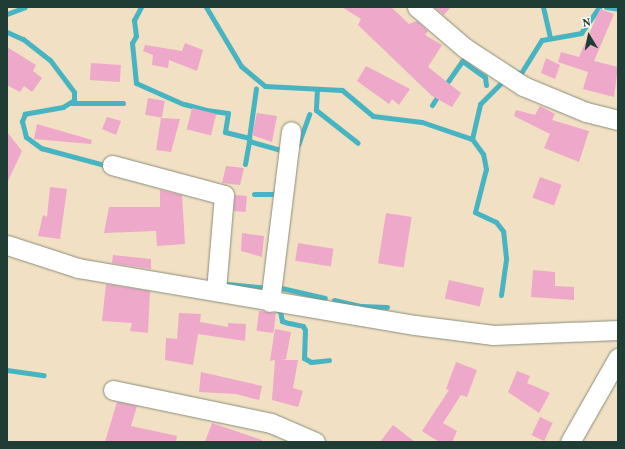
<!DOCTYPE html>
<html>
<head>
<meta charset="utf-8">
<style>
  body { margin:0 }
  #map { position:relative; width:625px; height:449px; overflow:hidden; background:#f1e0c3; font-family:Vollkorn,serif }
  div>[style] { position:absolute }
  [style*='--x'] { left:calc(var(--x)*1px); top:calc(var(--y)*1px); width:calc(var(--w)*1px); rotate:calc(var(--a)*1deg) }
  .stream>* { height:5px; margin:-2.5px; padding:0 2.5px; transform-origin:2.5px; border-radius:2.5px; background:#47b5c1 }
  .building>* { inset:0; background:#eea8c9; transform-origin:0 0 }
  .roads { filter:drop-shadow(0 0 1px #888e7c) drop-shadow(0 0 1px #888e7c) }
  .minor>* { height:19px; margin:-9.5px; padding:0 9.5px; transform-origin:9.5px; border-radius:9.5px; background:#fff }
  span { translate:-50% -50%; white-space:nowrap; text-align:center; line-height:1.15; -webkit-text-stroke:3px #fdfcf7; paint-order:stroke }
  .frame { position:absolute; inset:0; border:8px solid #1f3d34; pointer-events:none }
  .north { position:absolute; left:569px; top:16px; width:40px; height:40px; -webkit-text-stroke:3px #fdfcf7; paint-order:stroke; rotate:350deg; font-size:11px; font-weight:700; line-height:16px; text-align:center; color:#1f3d34 }
  .north::after { content:''; display:block; margin:auto; width:14px; height:18px; background:#1f3d34; clip-path:polygon(50% 0,100% 100%,50% 72%,0 100%) }
</style>
</head>
<body>
<div id="map">
  <div class="stream">
    <div style="--x:141;--y:7;--w:15;--a:118"></div>
    <div style="--x:134;--y:20;--w:16;--a:83"></div>
    <div style="--x:136;--y:36;--w:8;--a:120"></div>
    <div style="--x:132;--y:43;--w:40;--a:84.3"></div>
    <div style="--x:136;--y:83;--w:51;--a:24.1"></div>
    <div style="--x:206;--y:7;--w:69;--a:59.3"></div>
    <div style="--x:241;--y:66;--w:31;--a:40"></div>
    <div style="--x:265;--y:86;--w:77;--a:3"></div>
    <div style="--x:342;--y:90;--w:40;--a:40"></div>
    <div style="--x:373;--y:116;--w:49;--a:7"></div>
    <div style="--x:422;--y:122;--w:53;--a:18.8"></div>
    <div style="--x:543;--y:7;--w:31;--a:77"></div>
    <div style="--x:606;--y:7;--w:12;--a:9"></div>
    <div style="--x:7;--y:14;--w:19;--a:-21"></div>
    <div style="--x:7;--y:32;--w:17;--a:24"></div>
    <div style="--x:23;--y:39;--w:34;--a:38"></div>
    <div style="--x:50;--y:60;--w:40;--a:53"></div>
    <div style="--x:74;--y:92;--w:8;--a:90"></div>
    <div style="--x:74;--y:100;--w:13;--a:148"></div>
    <div style="--x:63;--y:107;--w:39;--a:170"></div>
    <div style="--x:25;--y:114;--w:8;--a:113"></div>
    <div style="--x:22;--y:121;--w:16;--a:76"></div>
    <div style="--x:26;--y:137;--w:19;--a:36"></div>
    <div style="--x:41;--y:148;--w:69;--a:15"></div>
    <div style="--x:469;--y:66;--w:19;--a:35"></div>
    <div style="--x:485;--y:77;--w:8;--a:83"></div>
    <div style="--x:514;--y:72;--w:7;--a:8"></div>
    <div style="--x:521;--y:73;--w:39;--a:-58"></div>
    <div style="--x:542;--y:40;--w:40;--a:-10"></div>
    <div style="--x:581;--y:33;--w:32;--a:-55"></div>
    <div style="--x:444;--y:87;--w:32;--a:-55"></div>
    <div style="--x:462;--y:61;--w:7;--a:34"></div>
    <div style="--x:317;--y:89;--w:21;--a:93"></div>
    <div style="--x:316;--y:110;--w:53;--a:38.2"></div>
    <div style="--x:70;--y:103;--w:53;--a:0"></div>
    <div style="--x:184;--y:104;--w:23;--a:15"></div>
    <div style="--x:432;--y:105;--w:13;--a:-58"></div>
    <div style="--x:206;--y:110;--w:22;--a:8"></div>
    <div style="--x:228;--y:113;--w:19;--a:99"></div>
    <div style="--x:225;--y:132;--w:25;--a:14"></div>
    <div style="--x:249;--y:138;--w:50;--a:-82"></div>
    <div style="--x:298;--y:145;--w:33;--a:-70"></div>
    <div style="--x:245;--y:164;--w:23;--a:-80"></div>
    <div style="--x:249;--y:141;--w:37;--a:16"></div>
    <div style="--x:254;--y:194;--w:21;--a:0"></div>
    <div style="--x:275;--y:194;--w:4;--a:-76"></div>
    <div style="--x:228;--y:284;--w:40;--a:5.7"></div>
    <div style="--x:277;--y:287;--w:49;--a:12.9"></div>
    <div style="--x:501;--y:295;--w:37;--a:-82"></div>
    <div style="--x:506;--y:258;--w:27;--a:-96"></div>
    <div style="--x:503;--y:231;--w:11;--a:-128"></div>
    <div style="--x:496;--y:222;--w:23;--a:-155"></div>
    <div style="--x:475;--y:212;--w:44;--a:-75.7"></div>
    <div style="--x:486;--y:169;--w:15;--a:-101"></div>
    <div style="--x:483;--y:154;--w:19;--a:-126"></div>
    <div style="--x:472;--y:139;--w:36;--a:-77"></div>
    <div style="--x:480;--y:104;--w:35;--a:-45"></div>
    <div style="--x:334;--y:300;--w:28;--a:13"></div>
    <div style="--x:361;--y:306;--w:26;--a:2"></div>
    <div style="--x:275;--y:309;--w:5;--a:22"></div>
    <div style="--x:280;--y:311;--w:10;--a:79"></div>
    <div style="--x:282;--y:321;--w:6;--a:18"></div>
    <div style="--x:289;--y:323;--w:14;--a:12"></div>
    <div style="--x:303;--y:326;--w:4;--a:63"></div>
    <div style="--x:305;--y:330;--w:28;--a:92"></div>
    <div style="--x:304;--y:358;--w:8;--a:30"></div>
    <div style="--x:311;--y:362;--w:18;--a:-6"></div>
    <div style="--x:7;--y:370;--w:37;--a:8"></div>
  </div>
  <div class="building">
    <div style="clip-path:polygon(342px 7px,391px 7px,409px 24px,417px 21px,428px 31px,425px 35px,442px 45px,428px 67px,461px 93px,452px 107px,432px 96px,358px 25px,361px 19px)"></div>
    <div style="clip-path:polygon(434px 7px,451px 7px,444px 15px)"></div>
    <div style="clip-path:polygon(600px 9px,614px 14px,594px 61px,618px 67px,614px 97px,583px 89px,588px 72px,558px 62px,561px 52px,579px 57px)"></div>
    <div style="clip-path:polygon(185px 43px,203px 50px,197px 71px,169px 60px,168px 68px,152px 65px,153px 55px,143px 51px,145px 45px,182px 51px)"></div>
    <div style="clip-path:polygon(7px 47px,36px 65px,33px 71px,42px 78px,32px 92px,24px 86px,20px 92px,7px 85px)"></div>
    <div style="clip-path:polygon(546px 58px,560px 65px,555px 79px,541px 73px)"></div>
    <div style="left:91px;top:63px;width:30px;height:17px;rotate:4deg"></div>
    <div style="clip-path:polygon(366px 66px,410px 89px,399px 105px,392px 99px,389px 104px,357px 81px)"></div>
    <div style="left:148px;top:98px;width:17px;height:17px;rotate:10deg"></div>
    <div style="clip-path:polygon(540px 106px,555px 114px,552px 120px,589px 131px,579px 162px,544px 148px,550px 134px,514px 116px,516px 110px,535px 115px)"></div>
    <div style="left:192px;top:108px;width:25px;height:22px;rotate:14deg"></div>
    <div style="clip-path:polygon(257px 113px,277px 116px,272px 142px,252px 135px)"></div>
    <div style="clip-path:polygon(107px 117px,121px 121px,116px 135px,102px 129px)"></div>
    <div style="clip-path:polygon(161px 118px,180px 119px,171px 152px,156px 150px)"></div>
    <div style="clip-path:polygon(37px 124px,92px 140px,91px 144px,34px 139px)"></div>
    <div style="clip-path:polygon(7px 132px,22px 151px,7px 183px)"></div>
    <div style="clip-path:polygon(226px 166px,244px 168px,240px 185px,222px 183px)"></div>
    <div style="left:540px;top:177px;width:23px;height:22px;rotate:20deg"></div>
    <div style="clip-path:polygon(50px 187px,67px 189px,60px 239px,38px 236px,43px 215px,47px 217px)"></div>
    <div style="clip-path:polygon(160px 190px,182px 195px,185px 244px,157px 246px,156px 231px,104px 233px,109px 207px,160px 207px)"></div>
    <div style="left:235px;top:195px;width:12px;height:16px;rotate:5deg"></div>
    <div style="left:386px;top:213px;width:26px;height:51px;rotate:9deg"></div>
    <div style="clip-path:polygon(242px 233px,264px 236px,262px 257px,241px 251px)"></div>
    <div style="left:298px;top:243px;width:36px;height:18px;rotate:9deg"></div>
    <div style="clip-path:polygon(113px 255px,151px 259px,151px 269px,112px 263px)"></div>
    <div style="clip-path:polygon(533px 270px,555px 272px,555px 286px,574px 287px,574px 300px,531px 297px)"></div>
    <div style="left:449px;top:280px;width:36px;height:19px;rotate:13deg"></div>
    <div style="clip-path:polygon(106px 284px,150px 291px,148px 333px,130px 331px,132px 323px,102px 321px)"></div>
    <div style="left:259px;top:311px;width:17px;height:20px;rotate:7deg"></div>
    <div style="clip-path:polygon(179px 313px,201px 314px,200px 322px,228px 327px,228px 323px,246px 324px,245px 341px,198px 334px,193px 365px,165px 360px,166px 338px,177px 339px)"></div>
    <div style="clip-path:polygon(275px 329px,291px 332px,286px 359px,282px 360px,298px 360px,293px 388px,303px 391px,298px 407px,272px 400px,275px 360px,270px 361px)"></div>
    <div style="clip-path:polygon(456px 362px,477px 370px,467px 397px,461px 395px,443px 423px,457px 431px,452px 442px,439px 442px,422px 431px,449px 390px,446px 389px)"></div>
    <div style="clip-path:polygon(517px 371px,530px 376px,527px 383px,550px 393px,539px 413px,508px 392px)"></div>
    <div style="clip-path:polygon(201px 372px,262px 386px,259px 400px,236px 394px,199px 392px)"></div>
    <div style="clip-path:polygon(117px 402px,137px 406px,131px 426px,177px 436px,176px 442px,105px 442px)"></div>
    <div style="left:540px;top:417px;width:14px;height:20px;rotate:25deg"></div>
    <div style="clip-path:polygon(212px 423px,262px 440px,262px 442px,205px 442px)"></div>
    <div style="clip-path:polygon(393px 425px,415px 442px,380px 442px)"></div>
  </div>
  <div class="roads">
    <div class="minor">
      <div style="--x:417;--y:7;--w:63;--a:40.5"></div>
      <div style="--x:465;--y:48;--w:69;--a:33.2"></div>
      <div style="--x:523;--y:86;--w:68;--a:22.4"></div>
      <div style="--x:586;--y:112;--w:33;--a:14"></div>
      <div style="--x:112;--y:165;--w:116;--a:15"></div>
      <div style="--x:224;--y:195;--w:96;--a:94.8"></div>
      <div style="--x:7;--y:245;--w:75;--a:17.9"></div>
      <div style="--x:78;--y:268;--w:342;--a:9.6"></div>
      <div style="--x:415;--y:325;--w:79;--a:7.3"></div>
      <div style="--x:493;--y:335;--w:125;--a:-2.3"></div>
      <div style="--x:270;--y:302;--w:172;--a:-83"></div>
      <div style="--x:113;--y:390;--w:161;--a:11.8"></div>
      <div style="--x:271;--y:423;--w:48;--a:23.4"></div>
      <div style="--x:570;--y:442;--w:97;--a:-60.3"></div>
    </div>
  </div>
  <div class="frame"></div>
  <div class="north">N</div>
</div>
</body>
</html>
